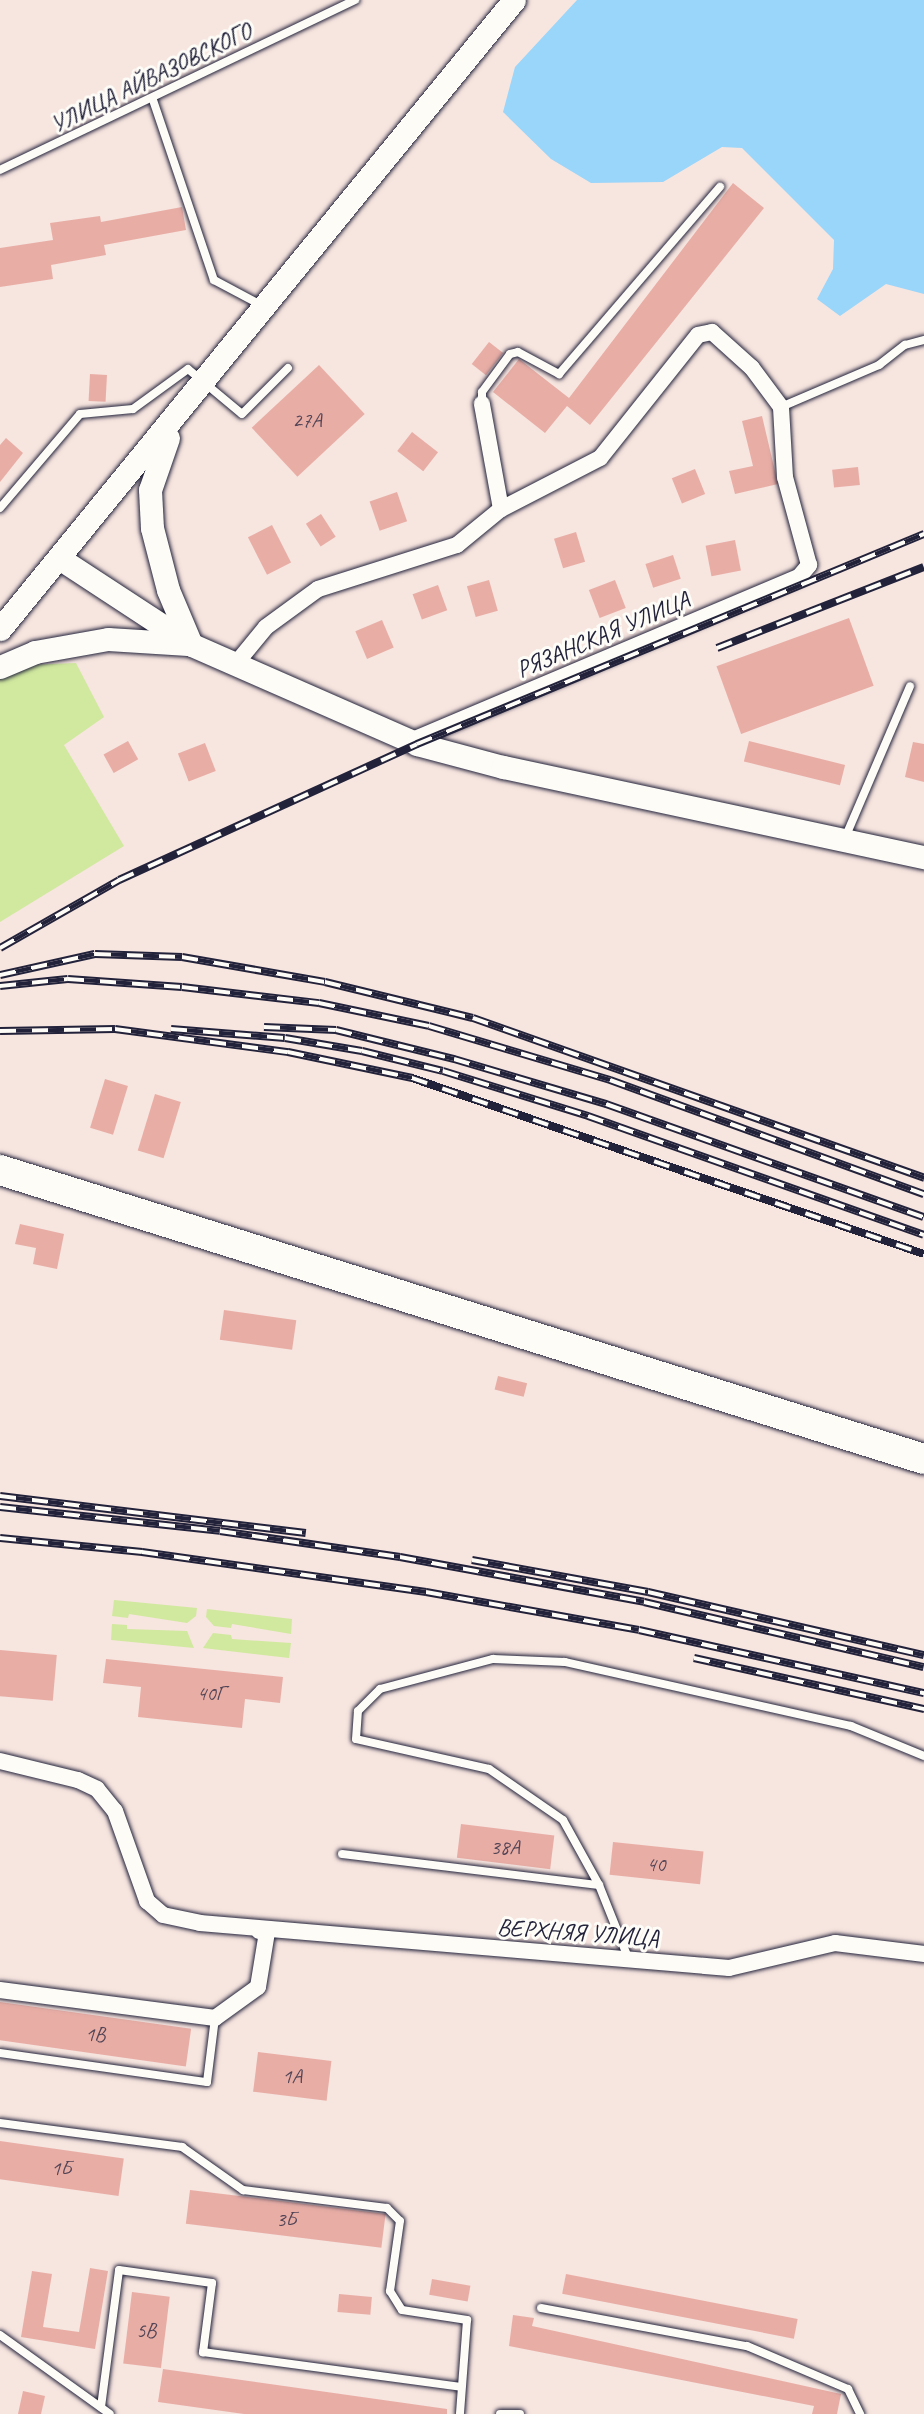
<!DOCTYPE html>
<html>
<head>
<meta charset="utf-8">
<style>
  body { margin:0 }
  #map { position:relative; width:924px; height:2414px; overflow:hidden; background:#f7e5df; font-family:Caveat,sans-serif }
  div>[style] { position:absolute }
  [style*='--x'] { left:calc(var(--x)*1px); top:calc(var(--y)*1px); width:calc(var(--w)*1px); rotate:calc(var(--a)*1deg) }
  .green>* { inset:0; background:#d1e99f }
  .water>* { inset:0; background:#9ad5fa }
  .building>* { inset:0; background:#e8aea6; transform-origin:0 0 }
  .roads { filter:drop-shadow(0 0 2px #22223b) drop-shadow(0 0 2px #22223b) }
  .lane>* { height:8px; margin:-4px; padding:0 4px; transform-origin:4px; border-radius:4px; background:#fdfcf7 }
  .street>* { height:16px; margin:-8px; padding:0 8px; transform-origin:8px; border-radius:8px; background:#fdfcf7 }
  .secondary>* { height:23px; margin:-11.5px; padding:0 11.5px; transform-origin:11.5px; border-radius:11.5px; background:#fdfcf7 }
  .highway>* { height:30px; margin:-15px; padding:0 15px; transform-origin:15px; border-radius:15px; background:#fdfcf7 }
  .rail>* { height:8px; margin-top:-4px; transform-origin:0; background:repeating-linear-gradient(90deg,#fdfcf7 0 16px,#22223b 0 32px); box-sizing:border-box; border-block:2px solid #22223b }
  span { translate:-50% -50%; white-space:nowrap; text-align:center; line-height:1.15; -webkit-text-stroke:6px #fdfcf7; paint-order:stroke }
  .number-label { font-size:21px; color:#544556 }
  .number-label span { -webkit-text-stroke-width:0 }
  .street-label { font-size:24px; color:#22223b }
</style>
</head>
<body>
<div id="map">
  <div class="green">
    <div style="clip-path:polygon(76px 663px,104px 717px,64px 745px,124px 846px,0 922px,0 679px,24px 665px)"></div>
    <div style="clip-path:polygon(114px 1600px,197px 1608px,196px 1616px,187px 1623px,129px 1614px,128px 1618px,112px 1616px)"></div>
    <div style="clip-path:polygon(207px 1609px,292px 1619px,291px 1634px,232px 1624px,231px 1628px,214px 1626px,206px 1617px)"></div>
    <div style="clip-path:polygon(112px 1624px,127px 1625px,127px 1629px,187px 1631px,194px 1648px,111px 1640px)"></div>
    <div style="clip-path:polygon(213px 1633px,231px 1635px,232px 1639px,291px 1643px,289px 1658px,203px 1648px)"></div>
  </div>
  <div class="water">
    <div style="clip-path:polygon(577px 0,924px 0,924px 294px,886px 284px,840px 316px,817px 299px,833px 269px,834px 240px,742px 148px,722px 147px,663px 182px,591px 183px,551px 159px,503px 112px,515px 67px)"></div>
  </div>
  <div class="building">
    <div style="clip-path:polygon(733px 183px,764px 208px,590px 425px,567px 406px,545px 433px,493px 392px,519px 359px,569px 398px)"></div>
    <div style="clip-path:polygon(182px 207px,186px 230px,104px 245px,106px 255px,51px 265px,53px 279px,0 287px,0 248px,53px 240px,50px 223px,100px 216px,101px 222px)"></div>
    <div style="left:489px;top:342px;width:18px;height:28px;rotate:38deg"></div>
    <div style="left:319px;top:365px;width:67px;height:92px;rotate:47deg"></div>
    <div style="left:90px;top:374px;width:17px;height:27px;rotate:3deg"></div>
    <div style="clip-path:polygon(762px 416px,778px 484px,735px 494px,729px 471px,753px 466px,742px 421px)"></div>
    <div style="left:412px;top:432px;width:33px;height:24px;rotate:38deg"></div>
    <div style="clip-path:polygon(6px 438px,23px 453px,0 482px,0 445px)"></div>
    <div style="left:858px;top:467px;width:18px;height:26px;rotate:84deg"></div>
    <div style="left:695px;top:469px;width:27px;height:25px;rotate:68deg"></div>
    <div style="left:397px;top:492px;width:31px;height:29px;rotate:71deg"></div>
    <div style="left:321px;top:514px;width:27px;height:18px;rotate:57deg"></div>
    <div style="left:272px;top:525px;width:42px;height:27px;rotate:63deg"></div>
    <div style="left:576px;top:532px;width:31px;height:23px;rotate:73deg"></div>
    <div style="left:735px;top:540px;width:31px;height:30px;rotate:79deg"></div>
    <div style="left:673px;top:555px;width:25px;height:29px;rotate:72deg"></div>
    <div style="left:489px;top:580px;width:32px;height:23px;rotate:74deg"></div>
    <div style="left:615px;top:580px;width:30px;height:28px;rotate:69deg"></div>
    <div style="left:438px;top:585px;width:27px;height:27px;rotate:70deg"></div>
    <div style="left:849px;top:618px;width:72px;height:141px;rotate:70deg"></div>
    <div style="left:382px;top:620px;width:30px;height:29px;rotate:67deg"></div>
    <div style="left:128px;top:741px;width:21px;height:28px;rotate:61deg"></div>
    <div style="left:749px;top:741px;width:99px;height:21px;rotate:14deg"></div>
    <div style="clip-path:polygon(913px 742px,924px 744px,924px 782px,905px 777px)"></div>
    <div style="left:205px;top:743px;width:30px;height:29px;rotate:69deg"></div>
    <div style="left:105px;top:1079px;width:24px;height:51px;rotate:17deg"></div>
    <div style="left:155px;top:1094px;width:27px;height:59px;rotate:17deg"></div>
    <div style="clip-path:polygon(20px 1224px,64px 1234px,57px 1269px,33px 1264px,36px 1248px,15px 1244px)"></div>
    <div style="left:224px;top:1310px;width:73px;height:30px;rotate:8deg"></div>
    <div style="left:498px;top:1376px;width:30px;height:14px;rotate:14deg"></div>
    <div style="left:0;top:1650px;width:57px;height:46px;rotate:5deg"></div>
    <div style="clip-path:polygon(106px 1659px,283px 1677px,280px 1703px,245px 1699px,242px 1728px,138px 1717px,141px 1687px,103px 1683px)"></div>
    <div style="left:461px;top:1824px;width:94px;height:34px;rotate:7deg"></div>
    <div style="left:613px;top:1842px;width:91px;height:33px;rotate:6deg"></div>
    <div style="left:0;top:2002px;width:193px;height:38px;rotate:8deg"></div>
    <div style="left:258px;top:2052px;width:74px;height:40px;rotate:7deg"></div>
    <div style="left:0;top:2141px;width:125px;height:38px;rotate:8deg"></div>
    <div style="left:190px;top:2190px;width:197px;height:34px;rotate:7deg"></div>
    <div style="clip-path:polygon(90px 2268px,108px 2271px,95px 2349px,21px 2337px,32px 2271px,52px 2274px,43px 2327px,79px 2332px)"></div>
    <div style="left:566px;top:2274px;width:236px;height:20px;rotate:11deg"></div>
    <div style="left:432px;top:2279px;width:39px;height:16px;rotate:10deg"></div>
    <div style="left:132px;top:2292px;width:38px;height:72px;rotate:7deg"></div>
    <div style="left:339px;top:2294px;width:33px;height:18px;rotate:5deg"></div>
    <div style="clip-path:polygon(513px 2315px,534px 2318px,532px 2326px,841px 2394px,837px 2414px,812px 2414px,814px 2406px,509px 2346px)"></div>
    <div style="clip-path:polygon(163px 2369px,447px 2409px,447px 2414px,244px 2414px,158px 2402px)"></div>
    <div style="clip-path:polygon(23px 2391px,45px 2396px,41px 2414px,18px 2414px)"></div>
  </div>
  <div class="roads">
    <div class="lane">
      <div style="--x:153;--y:100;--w:190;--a:71.3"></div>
      <div style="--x:214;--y:280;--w:55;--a:28"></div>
      <div style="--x:0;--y:170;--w:394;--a:-25.6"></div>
      <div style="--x:482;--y:404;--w:12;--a:-90"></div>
      <div style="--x:482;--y:392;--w:47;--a:-53.6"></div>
      <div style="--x:510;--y:354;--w:8;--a:-14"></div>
      <div style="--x:518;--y:352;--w:47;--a:28.2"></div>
      <div style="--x:559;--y:374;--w:247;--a:-49.3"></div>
      <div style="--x:781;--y:407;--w:107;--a:-23.2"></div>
      <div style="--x:879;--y:365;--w:33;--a:-38"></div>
      <div style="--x:905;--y:345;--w:20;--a:-15"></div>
      <div style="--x:0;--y:508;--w:123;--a:-49.6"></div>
      <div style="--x:80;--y:414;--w:53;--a:-5.4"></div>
      <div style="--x:133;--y:409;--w:68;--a:-36"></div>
      <div style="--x:188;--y:369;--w:70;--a:39.8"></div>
      <div style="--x:242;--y:414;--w:65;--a:-45"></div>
      <div style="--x:845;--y:838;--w:165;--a:-66.8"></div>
      <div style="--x:342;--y:1854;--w:259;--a:6.9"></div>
      <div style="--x:599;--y:1885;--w:81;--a:68.2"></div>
      <div style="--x:599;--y:1885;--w:74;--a:-119"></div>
      <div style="--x:563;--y:1820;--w:90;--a:-145.4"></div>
      <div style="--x:489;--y:1769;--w:136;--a:-167.3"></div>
      <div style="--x:356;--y:1739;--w:28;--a:-86"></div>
      <div style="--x:358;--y:1711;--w:31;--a:-45"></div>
      <div style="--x:380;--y:1689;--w:117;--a:-14.9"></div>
      <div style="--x:493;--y:1659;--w:72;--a:2.4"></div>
      <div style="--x:565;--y:1662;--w:293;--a:12.6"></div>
      <div style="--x:851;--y:1726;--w:79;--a:22.3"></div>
      <div style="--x:0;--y:2053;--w:209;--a:8"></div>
      <div style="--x:207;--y:2082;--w:64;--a:-82.9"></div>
      <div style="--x:0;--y:2123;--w:184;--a:7.5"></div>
      <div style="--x:182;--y:2147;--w:75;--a:35.2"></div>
      <div style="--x:243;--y:2190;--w:145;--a:7.1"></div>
      <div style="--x:387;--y:2208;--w:18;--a:45"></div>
      <div style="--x:400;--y:2221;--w:71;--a:98.1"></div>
      <div style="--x:390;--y:2291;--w:22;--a:58"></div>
      <div style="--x:402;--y:2310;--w:66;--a:8.7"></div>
      <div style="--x:467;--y:2320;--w:94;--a:94.3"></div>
      <div style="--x:541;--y:2308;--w:209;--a:10.5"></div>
      <div style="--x:747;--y:2346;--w:110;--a:23.1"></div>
      <div style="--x:848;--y:2389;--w:28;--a:64"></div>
      <div style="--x:0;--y:2335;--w:135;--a:35.7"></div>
      <div style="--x:101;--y:2407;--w:138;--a:-82.5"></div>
      <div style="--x:119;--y:2270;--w:94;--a:8"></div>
      <div style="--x:212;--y:2283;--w:70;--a:97.4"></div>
      <div style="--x:203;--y:2352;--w:260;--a:7.7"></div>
      <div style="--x:500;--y:2414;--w:20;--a:0"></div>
    </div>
    <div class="street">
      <div style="--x:234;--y:666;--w:50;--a:-50.6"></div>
      <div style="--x:266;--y:627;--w:64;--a:-36.2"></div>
      <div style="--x:318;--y:589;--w:146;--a:-17.6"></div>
      <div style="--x:457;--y:545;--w:57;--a:-39.3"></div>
      <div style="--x:501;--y:509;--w:107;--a:-100.3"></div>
      <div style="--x:410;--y:741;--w:422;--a:-22.9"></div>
      <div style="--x:799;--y:577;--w:16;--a:-50"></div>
      <div style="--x:809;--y:565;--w:91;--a:-105.3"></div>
      <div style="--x:785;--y:477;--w:70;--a:-93.3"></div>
      <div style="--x:781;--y:407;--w:49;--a:-126.6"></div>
      <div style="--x:752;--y:368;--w:54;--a:-138"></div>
      <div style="--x:712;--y:332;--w:14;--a:168"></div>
      <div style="--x:698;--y:335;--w:157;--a:128.5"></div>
      <div style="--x:600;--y:458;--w:111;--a:152.7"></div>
      <div style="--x:0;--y:1761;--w:80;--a:13.7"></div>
      <div style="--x:78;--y:1780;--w:21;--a:25"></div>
      <div style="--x:97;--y:1789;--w:28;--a:51"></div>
      <div style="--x:115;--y:1811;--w:96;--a:70.4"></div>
      <div style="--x:147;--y:1901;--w:21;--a:41"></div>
      <div style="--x:163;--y:1915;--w:38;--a:12"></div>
      <div style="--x:200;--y:1923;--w:531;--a:4.86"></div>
      <div style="--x:729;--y:1968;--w:109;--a:-13.3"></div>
      <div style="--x:835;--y:1943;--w:90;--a:7"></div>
      <div style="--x:0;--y:1990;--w:217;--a:7.4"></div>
      <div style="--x:215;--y:2018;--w:53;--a:-35.8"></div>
      <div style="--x:258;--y:1987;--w:56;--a:-80.7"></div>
      <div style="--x:267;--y:1932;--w:8;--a:-173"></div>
    </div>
    <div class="secondary">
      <div style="--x:168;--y:438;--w:55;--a:109.1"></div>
      <div style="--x:150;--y:490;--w:38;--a:87"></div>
      <div style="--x:152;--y:528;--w:64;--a:75.5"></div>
      <div style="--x:168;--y:590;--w:56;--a:67.1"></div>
      <div style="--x:59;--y:558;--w:159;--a:33.2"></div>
      <div style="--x:192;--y:645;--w:246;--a:23.7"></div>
      <div style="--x:417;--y:744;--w:89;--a:15"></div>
      <div style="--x:503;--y:767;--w:431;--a:12.1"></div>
      <div style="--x:0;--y:629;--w:812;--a:-50.75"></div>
      <div style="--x:0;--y:667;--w:38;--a:-23"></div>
      <div style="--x:35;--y:652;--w:74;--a:-10.1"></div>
      <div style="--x:108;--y:639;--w:80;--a:3.6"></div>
    </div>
    <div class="highway">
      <div style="--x:0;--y:1170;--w:968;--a:17.37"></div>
    </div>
  </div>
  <div class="rail">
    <div style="--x:717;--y:648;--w:222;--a:-21.4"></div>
    <div style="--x:0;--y:948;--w:137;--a:-29.7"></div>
    <div style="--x:119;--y:880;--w:328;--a:-24.5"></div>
    <div style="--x:417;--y:744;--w:549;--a:-22.5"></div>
    <div style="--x:0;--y:975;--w:97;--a:-12.5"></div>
    <div style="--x:95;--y:954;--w:87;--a:2"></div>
    <div style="--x:182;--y:957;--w:145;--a:9.9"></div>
    <div style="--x:325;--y:982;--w:152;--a:13.7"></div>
    <div style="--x:473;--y:1018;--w:479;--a:19.5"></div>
    <div style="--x:0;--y:986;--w:68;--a:-5.9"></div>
    <div style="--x:68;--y:979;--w:114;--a:4"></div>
    <div style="--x:182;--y:987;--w:138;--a:6.7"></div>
    <div style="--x:319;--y:1003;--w:112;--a:11.8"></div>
    <div style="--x:429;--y:1026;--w:189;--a:16.6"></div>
    <div style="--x:610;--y:1080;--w:334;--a:20"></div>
    <div style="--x:264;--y:1027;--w:72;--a:2.4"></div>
    <div style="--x:336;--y:1030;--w:122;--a:13.8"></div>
    <div style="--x:454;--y:1059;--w:159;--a:16.5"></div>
    <div style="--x:606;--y:1104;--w:337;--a:19.6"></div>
    <div style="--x:171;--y:1029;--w:114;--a:4.5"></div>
    <div style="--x:285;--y:1038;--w:78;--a:9.6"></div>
    <div style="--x:362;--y:1051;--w:83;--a:13.9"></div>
    <div style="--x:443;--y:1071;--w:152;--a:17.2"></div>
    <div style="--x:588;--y:1116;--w:356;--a:19.5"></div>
    <div style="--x:0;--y:1031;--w:115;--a:-1"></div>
    <div style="--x:115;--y:1029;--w:175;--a:7.6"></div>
    <div style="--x:288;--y:1052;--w:127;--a:11.8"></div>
    <div style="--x:412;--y:1078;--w:541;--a:18.97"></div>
    <div style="--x:0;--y:1496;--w:308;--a:6.9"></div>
    <div style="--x:0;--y:1507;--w:221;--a:6.2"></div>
    <div style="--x:220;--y:1531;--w:182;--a:8.2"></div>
    <div style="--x:400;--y:1557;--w:248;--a:10.4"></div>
    <div style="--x:644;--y:1602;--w:287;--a:13.1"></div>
    <div style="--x:0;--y:1538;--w:143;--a:5.6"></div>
    <div style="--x:142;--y:1552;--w:287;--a:8"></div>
    <div style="--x:426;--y:1592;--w:216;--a:10.1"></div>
    <div style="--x:639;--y:1630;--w:292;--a:12.5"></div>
    <div style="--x:472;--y:1560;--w:179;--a:10.3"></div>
    <div style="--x:648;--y:1592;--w:283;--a:12.9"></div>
    <div style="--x:694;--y:1658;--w:236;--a:12.5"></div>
  </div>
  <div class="number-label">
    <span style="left:307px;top:420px">27А</span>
    <span style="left:211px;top:1693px">40Г</span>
    <span style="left:505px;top:1847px">38А</span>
    <span style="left:656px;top:1864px">40</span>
    <span style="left:95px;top:2034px">1В</span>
    <span style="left:292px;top:2076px">1А</span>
    <span style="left:61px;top:2168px">1Б</span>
    <span style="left:286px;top:2219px">3Б</span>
    <span style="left:146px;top:2330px">5В</span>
  </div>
  <div class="street-label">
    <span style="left:151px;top:78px;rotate:-26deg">УЛИЦА АЙВАЗОВСКОГО</span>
    <span style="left:603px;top:635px;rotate:-23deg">РЯЗАНСКАЯ УЛИЦА</span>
    <span style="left:578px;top:1933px;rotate:4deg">ВЕРХНЯЯ УЛИЦА</span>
  </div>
</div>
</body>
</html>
